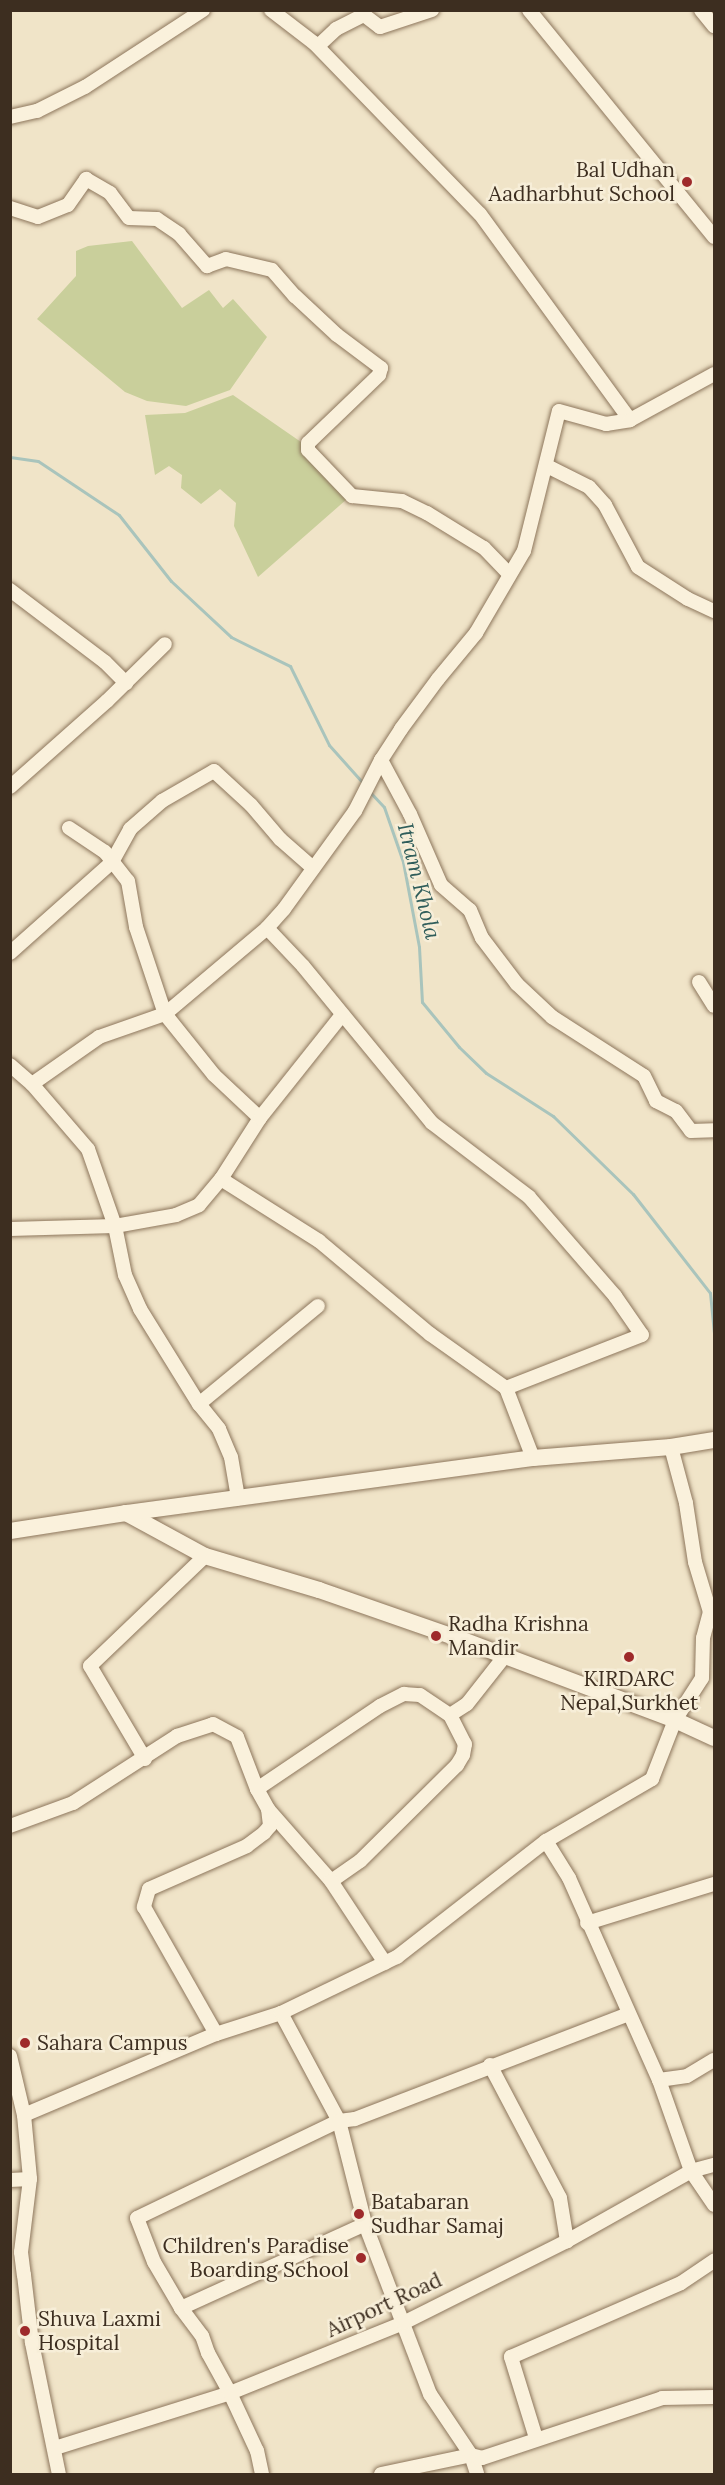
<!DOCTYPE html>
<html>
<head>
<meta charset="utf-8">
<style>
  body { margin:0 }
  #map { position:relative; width:725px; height:2485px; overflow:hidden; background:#f0e4c8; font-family:Lora,serif }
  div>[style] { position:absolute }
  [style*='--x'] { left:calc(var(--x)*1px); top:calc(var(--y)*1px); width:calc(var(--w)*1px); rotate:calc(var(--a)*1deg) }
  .green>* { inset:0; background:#c9cf9b }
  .stream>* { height:3px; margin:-1.5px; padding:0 1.5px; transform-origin:1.5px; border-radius:1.5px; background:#a9c4bc }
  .roads { filter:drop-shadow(0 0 2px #8d765c) drop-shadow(0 0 2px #8d765c) }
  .minor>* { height:14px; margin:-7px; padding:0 7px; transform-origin:7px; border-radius:7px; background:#faf1dc }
  .tertiary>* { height:16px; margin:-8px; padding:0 8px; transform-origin:8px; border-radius:8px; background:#faf1dc }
  .dots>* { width:16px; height:16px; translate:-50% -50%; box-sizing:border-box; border:3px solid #f7eed8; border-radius:50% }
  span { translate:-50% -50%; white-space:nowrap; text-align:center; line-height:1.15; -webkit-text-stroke:5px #f7eed8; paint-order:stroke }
  .poi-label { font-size:21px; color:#3d2e20 }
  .right { translate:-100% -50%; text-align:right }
  .left { translate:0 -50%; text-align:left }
  .street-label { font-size:21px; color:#3d2e20 }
  .water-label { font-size:22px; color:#2f5d5a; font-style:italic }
  .frame { position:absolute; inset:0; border:12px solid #3d2e20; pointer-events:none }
</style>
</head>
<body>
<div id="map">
  <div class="green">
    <div style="clip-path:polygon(132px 241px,182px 308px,209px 290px,223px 308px,233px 299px,267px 337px,230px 390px,186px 406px,147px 401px,125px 392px,37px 319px,76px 276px,76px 251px,88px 246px)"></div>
    <div style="clip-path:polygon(233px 395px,301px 442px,305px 453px,347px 499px,258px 577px,234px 526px,236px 503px,220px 489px,201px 504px,181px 488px,182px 475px,169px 466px,155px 475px,145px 415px,185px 413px)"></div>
  </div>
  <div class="stream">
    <div style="--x:10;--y:457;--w:28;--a:8"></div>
    <div style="--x:38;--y:461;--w:97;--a:33.7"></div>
    <div style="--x:119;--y:515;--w:84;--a:51.8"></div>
    <div style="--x:171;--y:581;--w:82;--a:43"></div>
    <div style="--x:231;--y:637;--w:66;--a:26.2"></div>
    <div style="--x:290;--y:666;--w:88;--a:63.7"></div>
    <div style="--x:329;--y:745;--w:51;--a:48.2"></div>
    <div style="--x:369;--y:791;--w:22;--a:47"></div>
    <div style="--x:384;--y:807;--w:58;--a:70.9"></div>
    <div style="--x:403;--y:862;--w:86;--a:79.3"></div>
    <div style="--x:419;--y:947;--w:55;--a:86.9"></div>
    <div style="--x:422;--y:1002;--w:58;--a:50.6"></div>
    <div style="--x:459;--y:1047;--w:37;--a:44"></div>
    <div style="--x:486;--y:1073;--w:80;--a:32.7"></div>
    <div style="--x:553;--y:1116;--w:112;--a:44.3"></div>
    <div style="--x:633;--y:1194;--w:125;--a:52.1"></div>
    <div style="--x:710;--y:1293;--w:40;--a:84.3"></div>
  </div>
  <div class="roads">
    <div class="minor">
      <div style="--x:271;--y:10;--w:54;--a:37.5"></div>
      <div style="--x:314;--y:43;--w:238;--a:45.9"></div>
      <div style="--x:480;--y:214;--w:255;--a:53.9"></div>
      <div style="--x:529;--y:10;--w:293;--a:50.8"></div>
      <div style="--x:701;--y:10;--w:21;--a:51"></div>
      <div style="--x:318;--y:46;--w:25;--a:-43"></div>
      <div style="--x:336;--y:29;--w:31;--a:-27"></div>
      <div style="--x:364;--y:15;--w:20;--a:37"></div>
      <div style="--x:380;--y:27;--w:55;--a:-18.1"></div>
      <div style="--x:10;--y:117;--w:28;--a:-13"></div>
      <div style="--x:37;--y:111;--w:54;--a:-26.6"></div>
      <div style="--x:85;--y:87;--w:141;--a:-33.1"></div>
      <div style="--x:10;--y:208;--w:29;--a:18"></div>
      <div style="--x:38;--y:217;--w:32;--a:-22"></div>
      <div style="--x:68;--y:205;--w:32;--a:-55"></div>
      <div style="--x:86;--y:179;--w:28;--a:30"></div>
      <div style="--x:110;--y:193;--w:31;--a:53"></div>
      <div style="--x:129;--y:218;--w:28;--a:2"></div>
      <div style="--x:157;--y:219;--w:27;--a:34"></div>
      <div style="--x:179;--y:234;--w:43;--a:48.8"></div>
      <div style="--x:207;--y:266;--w:20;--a:-20"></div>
      <div style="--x:226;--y:259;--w:47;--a:13.4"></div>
      <div style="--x:272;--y:270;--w:35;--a:49"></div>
      <div style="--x:295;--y:296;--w:57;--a:42.9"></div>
      <div style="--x:337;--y:335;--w:55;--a:36.9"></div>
      <div style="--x:381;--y:368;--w:7;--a:106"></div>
      <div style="--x:379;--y:375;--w:98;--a:136.2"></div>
      <div style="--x:308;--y:443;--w:7;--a:90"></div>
      <div style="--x:308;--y:450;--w:64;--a:46.3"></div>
      <div style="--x:352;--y:496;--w:50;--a:5.7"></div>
      <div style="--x:402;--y:501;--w:28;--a:26"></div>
      <div style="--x:427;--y:513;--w:67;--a:31.6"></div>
      <div style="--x:484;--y:548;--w:36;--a:46"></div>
      <div style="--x:547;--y:466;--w:47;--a:26.6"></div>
      <div style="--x:589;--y:487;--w:24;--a:48"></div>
      <div style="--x:605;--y:505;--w:70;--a:62"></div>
      <div style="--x:638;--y:567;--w:59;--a:32.6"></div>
      <div style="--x:688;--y:599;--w:29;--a:25"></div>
      <div style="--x:10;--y:590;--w:119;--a:37.2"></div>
      <div style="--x:105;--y:662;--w:30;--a:45"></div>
      <div style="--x:381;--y:760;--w:61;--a:61.8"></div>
      <div style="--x:410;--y:814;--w:77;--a:66.4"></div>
      <div style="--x:441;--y:885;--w:38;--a:41"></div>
      <div style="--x:470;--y:910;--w:30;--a:67"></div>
      <div style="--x:482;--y:938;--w:58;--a:52.7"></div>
      <div style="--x:517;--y:984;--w:48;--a:43.3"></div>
      <div style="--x:552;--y:1017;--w:109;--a:32.7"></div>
      <div style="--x:644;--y:1076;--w:28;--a:64"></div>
      <div style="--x:656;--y:1101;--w:22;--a:27"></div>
      <div style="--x:676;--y:1111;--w:25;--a:53"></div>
      <div style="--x:691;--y:1131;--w:23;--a:-2"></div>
      <div style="--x:10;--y:787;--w:130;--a:-41.6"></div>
      <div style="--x:107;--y:701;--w:81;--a:-44.5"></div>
      <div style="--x:69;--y:828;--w:43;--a:33.7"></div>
      <div style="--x:105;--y:852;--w:37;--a:52"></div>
      <div style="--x:128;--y:881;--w:47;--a:80.1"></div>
      <div style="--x:136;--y:927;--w:92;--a:71.6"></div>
      <div style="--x:165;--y:1014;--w:78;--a:51.2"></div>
      <div style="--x:214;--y:1075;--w:63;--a:43.1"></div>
      <div style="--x:267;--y:928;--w:52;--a:46.5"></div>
      <div style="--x:303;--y:966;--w:203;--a:50.6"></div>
      <div style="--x:432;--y:1123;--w:122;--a:37.3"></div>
      <div style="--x:529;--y:1197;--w:131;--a:49"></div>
      <div style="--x:615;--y:1296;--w:47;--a:55.3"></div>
      <div style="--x:642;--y:1335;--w:146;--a:158.7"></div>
      <div style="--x:10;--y:953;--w:137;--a:-41.7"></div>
      <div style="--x:112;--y:862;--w:38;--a:-61"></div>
      <div style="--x:130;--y:829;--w:43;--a:-41.2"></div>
      <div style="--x:162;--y:801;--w:60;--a:-30"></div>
      <div style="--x:214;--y:771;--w:50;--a:42.6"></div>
      <div style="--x:251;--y:805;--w:45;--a:49.5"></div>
      <div style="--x:280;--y:839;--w:44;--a:41.3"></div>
      <div style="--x:699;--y:982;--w:28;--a:58"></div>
      <div style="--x:10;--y:1065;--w:29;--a:41"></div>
      <div style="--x:32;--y:1084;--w:86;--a:49.3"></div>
      <div style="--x:88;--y:1149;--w:82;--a:70.7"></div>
      <div style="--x:115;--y:1226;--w:50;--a:78.5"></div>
      <div style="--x:125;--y:1275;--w:37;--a:66"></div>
      <div style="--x:140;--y:1309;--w:112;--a:58.2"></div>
      <div style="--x:199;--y:1404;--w:32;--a:51"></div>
      <div style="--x:219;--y:1429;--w:30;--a:67"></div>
      <div style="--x:231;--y:1457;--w:42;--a:80.3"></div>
      <div style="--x:32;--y:1084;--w:82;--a:-35"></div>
      <div style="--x:99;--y:1037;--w:70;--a:-19.2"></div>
      <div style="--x:165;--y:1014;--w:133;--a:-40.1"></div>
      <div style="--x:267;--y:928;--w:25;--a:-48"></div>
      <div style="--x:284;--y:909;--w:121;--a:-54.1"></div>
      <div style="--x:355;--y:811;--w:57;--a:-63"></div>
      <div style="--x:381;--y:760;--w:37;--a:-57"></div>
      <div style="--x:401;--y:729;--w:62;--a:-53.5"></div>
      <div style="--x:438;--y:679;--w:60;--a:-50.4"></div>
      <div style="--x:476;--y:633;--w:95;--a:-59.7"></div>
      <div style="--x:524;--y:551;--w:144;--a:-76"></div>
      <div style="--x:559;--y:411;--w:49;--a:15.5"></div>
      <div style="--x:606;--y:424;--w:24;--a:-9"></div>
      <div style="--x:630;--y:420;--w:96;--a:-28.7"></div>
      <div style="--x:221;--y:1179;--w:116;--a:32.3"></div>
      <div style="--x:319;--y:1241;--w:145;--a:40"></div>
      <div style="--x:430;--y:1334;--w:93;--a:35.4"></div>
      <div style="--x:506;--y:1388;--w:75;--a:68.9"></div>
      <div style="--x:10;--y:1229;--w:105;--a:-1.6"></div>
      <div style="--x:115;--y:1226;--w:62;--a:-10.2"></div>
      <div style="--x:176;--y:1215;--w:25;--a:-23"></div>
      <div style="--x:199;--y:1205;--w:34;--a:-50"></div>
      <div style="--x:221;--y:1179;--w:72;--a:-57.4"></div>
      <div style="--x:260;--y:1118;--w:132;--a:-51.5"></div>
      <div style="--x:199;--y:1404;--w:154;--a:-39.5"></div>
      <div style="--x:450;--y:1715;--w:20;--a:-33"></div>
      <div style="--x:467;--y:1704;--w:60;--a:-51.8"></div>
      <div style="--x:145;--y:1759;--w:108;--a:-120.6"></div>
      <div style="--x:90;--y:1666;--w:159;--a:-43.7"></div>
      <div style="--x:257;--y:1789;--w:148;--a:-34"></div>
      <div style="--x:380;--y:1706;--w:27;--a:-27"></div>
      <div style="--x:404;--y:1694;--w:16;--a:4"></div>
      <div style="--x:420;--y:1695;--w:36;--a:34"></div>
      <div style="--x:450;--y:1715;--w:33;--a:63"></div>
      <div style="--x:465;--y:1744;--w:11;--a:100"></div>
      <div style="--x:463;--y:1755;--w:12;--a:121"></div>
      <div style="--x:457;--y:1765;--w:136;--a:135.3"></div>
      <div style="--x:360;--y:1861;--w:35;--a:145"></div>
      <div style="--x:268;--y:1809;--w:96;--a:48.8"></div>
      <div style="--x:331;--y:1881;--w:98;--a:56.6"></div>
      <div style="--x:10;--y:1826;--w:67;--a:-20.1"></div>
      <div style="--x:73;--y:1803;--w:124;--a:-32.8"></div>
      <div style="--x:177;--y:1736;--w:38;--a:-18"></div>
      <div style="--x:213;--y:1724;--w:27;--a:28"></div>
      <div style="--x:237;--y:1737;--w:56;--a:69"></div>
      <div style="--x:257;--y:1789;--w:23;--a:61"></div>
      <div style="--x:268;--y:1809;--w:17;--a:83"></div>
      <div style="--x:270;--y:1826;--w:9;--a:131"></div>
      <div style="--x:264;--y:1833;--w:21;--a:143"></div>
      <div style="--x:247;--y:1846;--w:107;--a:156.3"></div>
      <div style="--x:149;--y:1889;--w:19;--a:106"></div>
      <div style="--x:144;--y:1907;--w:146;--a:60.4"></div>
      <div style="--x:546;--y:1841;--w:44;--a:58.1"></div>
      <div style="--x:569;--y:1878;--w:221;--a:66"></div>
      <div style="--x:659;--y:2080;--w:96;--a:70.6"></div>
      <div style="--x:691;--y:2171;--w:41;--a:55.9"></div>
      <div style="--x:587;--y:1923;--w:133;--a:-17.1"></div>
      <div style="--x:281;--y:2013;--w:123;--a:61.8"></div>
      <div style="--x:339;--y:2121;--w:106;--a:75.8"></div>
      <div style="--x:365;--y:2224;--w:182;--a:69.1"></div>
      <div style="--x:430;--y:2394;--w:73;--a:56.1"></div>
      <div style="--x:471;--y:2455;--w:20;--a:72"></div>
      <div style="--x:10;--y:2056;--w:61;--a:76.7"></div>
      <div style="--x:24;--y:2115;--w:64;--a:84.6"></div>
      <div style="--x:30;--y:2179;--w:74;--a:97"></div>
      <div style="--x:21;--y:2252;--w:23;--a:83"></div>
      <div style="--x:24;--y:2275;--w:68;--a:83.3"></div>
      <div style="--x:32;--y:2343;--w:134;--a:78.4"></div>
      <div style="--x:490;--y:2065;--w:150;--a:62.2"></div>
      <div style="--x:560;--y:2198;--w:44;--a:80.8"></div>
      <div style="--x:659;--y:2080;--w:28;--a:-8"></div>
      <div style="--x:687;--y:2076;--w:31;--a:-31"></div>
      <div style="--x:24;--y:2115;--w:208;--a:-22.9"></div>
      <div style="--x:216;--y:2034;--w:68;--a:-17.9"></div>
      <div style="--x:281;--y:2013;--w:129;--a:-25.8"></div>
      <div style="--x:397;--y:1957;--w:189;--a:-37.9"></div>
      <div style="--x:546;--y:1841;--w:123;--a:-30.3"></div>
      <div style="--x:652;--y:1779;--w:63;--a:-68.7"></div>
      <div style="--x:675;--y:1720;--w:50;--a:-57.3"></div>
      <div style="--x:702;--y:1678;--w:40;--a:-88.6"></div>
      <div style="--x:703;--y:1638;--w:27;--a:-75"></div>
      <div style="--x:710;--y:1612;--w:52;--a:-106.7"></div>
      <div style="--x:695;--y:1562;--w:60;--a:-98.7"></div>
      <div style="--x:686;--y:1503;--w:58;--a:-105"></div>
      <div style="--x:10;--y:2180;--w:20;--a:-3"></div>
      <div style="--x:181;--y:2308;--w:202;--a:-24.5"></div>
      <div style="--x:536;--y:2438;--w:85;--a:-107.2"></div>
      <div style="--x:511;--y:2357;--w:185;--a:-23.5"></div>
      <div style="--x:681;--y:2283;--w:40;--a:-34"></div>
      <div style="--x:55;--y:2448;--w:183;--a:-17.4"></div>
      <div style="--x:230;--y:2393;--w:187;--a:-22"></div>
      <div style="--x:403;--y:2323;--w:183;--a:-26.6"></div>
      <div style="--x:567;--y:2241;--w:142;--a:-29.4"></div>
      <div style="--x:691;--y:2171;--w:24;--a:-15"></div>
      <div style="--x:262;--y:2474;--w:24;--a:-102"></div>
      <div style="--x:257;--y:2451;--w:64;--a:-115"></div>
      <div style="--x:230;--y:2393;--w:46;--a:-118.8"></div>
      <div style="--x:208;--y:2353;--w:18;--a:-109"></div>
      <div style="--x:202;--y:2336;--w:35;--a:-127"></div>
      <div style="--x:181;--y:2308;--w:53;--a:-120.4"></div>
      <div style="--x:154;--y:2262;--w:47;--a:-111.1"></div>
      <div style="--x:137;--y:2218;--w:224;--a:-25.7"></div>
      <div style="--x:339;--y:2121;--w:16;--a:-7"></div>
      <div style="--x:355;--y:2119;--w:292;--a:-21"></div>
      <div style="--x:381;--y:2474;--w:92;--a:-11.9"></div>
      <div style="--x:471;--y:2455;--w:11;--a:15"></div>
      <div style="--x:482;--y:2458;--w:190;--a:-18.4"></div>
      <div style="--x:662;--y:2398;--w:52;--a:-1.1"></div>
    </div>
    <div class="tertiary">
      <div style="--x:126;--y:1513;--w:90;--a:28.6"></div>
      <div style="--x:205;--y:1556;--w:119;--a:16.6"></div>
      <div style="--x:319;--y:1590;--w:149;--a:19.2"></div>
      <div style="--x:460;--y:1639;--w:230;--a:20.6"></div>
      <div style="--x:675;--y:1720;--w:43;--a:24.8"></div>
      <div style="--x:10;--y:1531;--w:117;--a:-8.8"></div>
      <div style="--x:126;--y:1513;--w:411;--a:-7.7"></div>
      <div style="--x:533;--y:1458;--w:138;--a:-4.6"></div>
      <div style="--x:671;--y:1447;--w:44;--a:-9.2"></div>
    </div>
  </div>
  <div class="dots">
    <div style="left:687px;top:182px;background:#9e2a2b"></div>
    <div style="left:436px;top:1636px;background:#9e2a2b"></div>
    <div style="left:629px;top:1657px;background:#9e2a2b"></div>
    <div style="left:25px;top:2043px;background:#9e2a2b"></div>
    <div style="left:359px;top:2214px;background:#9e2a2b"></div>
    <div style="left:361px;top:2258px;background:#9e2a2b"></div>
    <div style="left:25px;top:2331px;background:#9e2a2b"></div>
  </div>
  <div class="poi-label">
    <span class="right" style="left:675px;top:182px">Bal Udhan<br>Aadharbhut School</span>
    <span class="left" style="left:448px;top:1636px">Radha Krishna<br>Mandir</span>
    <span style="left:629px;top:1691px">KIRDARC<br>Nepal,Surkhet</span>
    <span class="left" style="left:37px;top:2043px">Sahara Campus</span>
    <span class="left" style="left:371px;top:2214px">Batabaran<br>Sudhar Samaj</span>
    <span class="right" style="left:349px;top:2258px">Children's Paradise<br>Boarding School</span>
    <span class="left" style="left:38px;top:2331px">Shuva Laxmi<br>Hospital</span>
  </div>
  <div class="street-label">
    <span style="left:384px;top:2305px;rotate:-25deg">Airport Road</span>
  </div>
  <div class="water-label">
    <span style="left:419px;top:881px;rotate:76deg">Itram Khola</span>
  </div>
  <div class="frame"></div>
</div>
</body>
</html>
